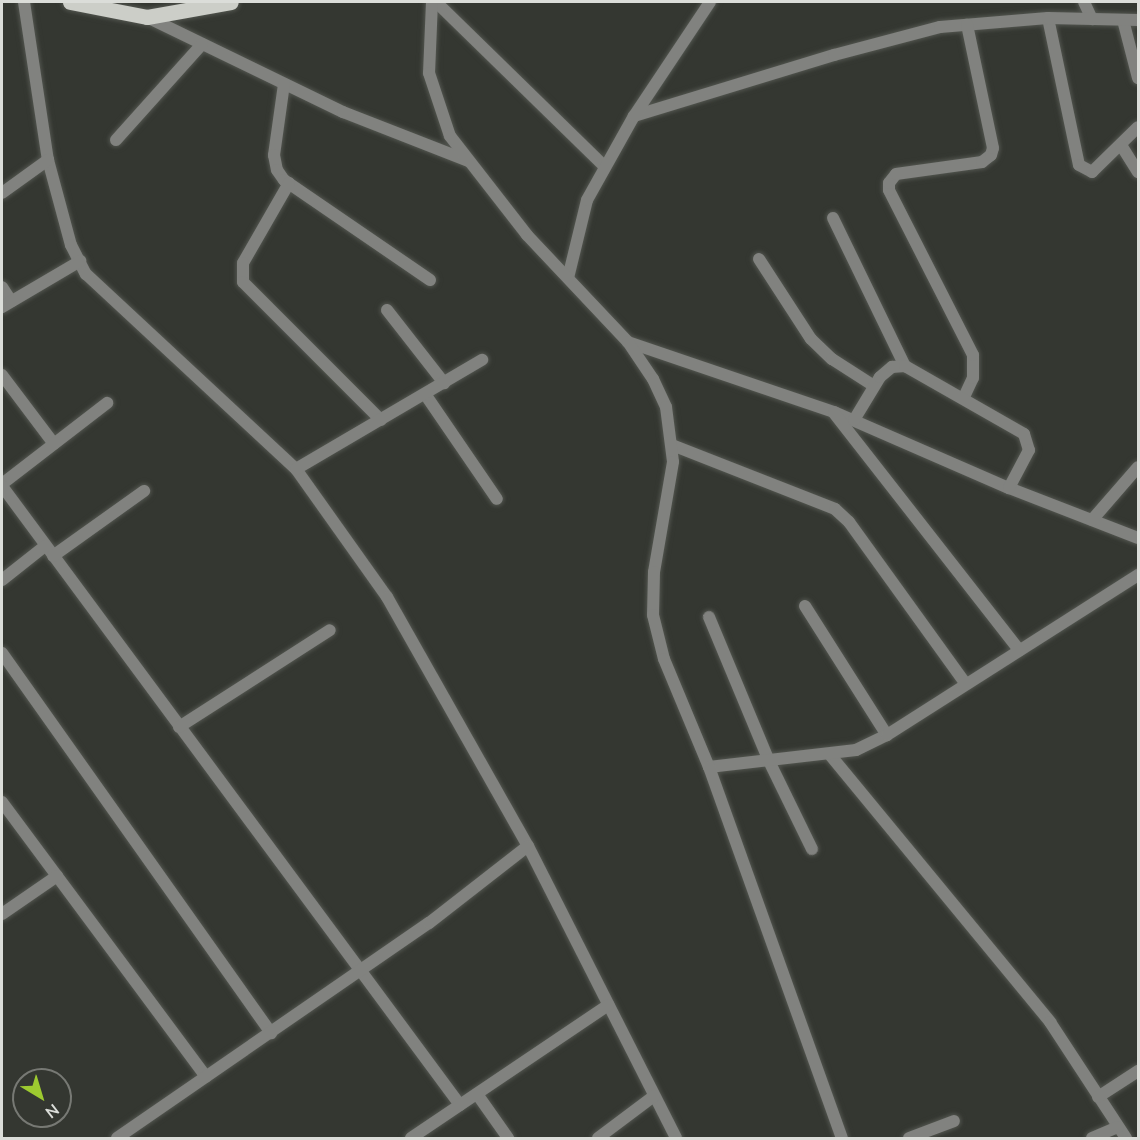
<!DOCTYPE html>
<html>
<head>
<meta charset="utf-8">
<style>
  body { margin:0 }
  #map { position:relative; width:1140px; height:1140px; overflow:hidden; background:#343731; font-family:"Nunito Sans",sans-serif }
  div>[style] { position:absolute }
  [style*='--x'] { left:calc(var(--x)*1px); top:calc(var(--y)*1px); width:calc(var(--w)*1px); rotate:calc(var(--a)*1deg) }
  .roads { filter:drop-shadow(0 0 2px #52554f) drop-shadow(0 0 2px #52554f) }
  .service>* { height:12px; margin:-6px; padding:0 6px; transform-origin:6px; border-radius:6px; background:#81827f }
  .minor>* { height:12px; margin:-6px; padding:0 6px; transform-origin:6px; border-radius:6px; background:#81827f }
  .tertiary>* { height:12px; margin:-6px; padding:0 6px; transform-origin:6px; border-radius:6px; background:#81827f }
  .primary>* { height:15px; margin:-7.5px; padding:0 7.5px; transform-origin:7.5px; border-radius:7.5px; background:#cccec8 }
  span { translate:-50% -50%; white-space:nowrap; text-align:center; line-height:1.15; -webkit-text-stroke:4.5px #343731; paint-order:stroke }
  .frame { position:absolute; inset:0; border:3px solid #dbddd9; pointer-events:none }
  .north { position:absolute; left:12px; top:1068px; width:60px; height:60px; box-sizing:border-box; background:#343731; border:2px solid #777974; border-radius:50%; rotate:142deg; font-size:16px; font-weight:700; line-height:24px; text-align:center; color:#dbddd9 }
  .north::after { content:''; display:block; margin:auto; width:21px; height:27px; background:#9dca30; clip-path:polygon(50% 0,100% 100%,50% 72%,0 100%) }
</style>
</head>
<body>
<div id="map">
  <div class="roads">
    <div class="service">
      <div style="--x:1084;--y:2;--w:19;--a:65"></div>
    </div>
    <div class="minor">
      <div style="--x:24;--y:2;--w:160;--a:81.4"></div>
      <div style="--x:48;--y:160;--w:88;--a:74.9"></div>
      <div style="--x:71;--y:245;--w:33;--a:63"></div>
      <div style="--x:86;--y:274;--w:287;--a:42.9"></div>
      <div style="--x:296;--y:469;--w:157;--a:54.6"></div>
      <div style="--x:387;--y:597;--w:286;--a:60.5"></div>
      <div style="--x:528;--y:846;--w:327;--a:63.1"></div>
      <div style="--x:436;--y:2;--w:236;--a:44.3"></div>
      <div style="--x:147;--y:17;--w:218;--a:25.9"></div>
      <div style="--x:343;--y:112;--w:135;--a:21.3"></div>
      <div style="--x:1048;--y:18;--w:150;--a:78.1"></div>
      <div style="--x:1079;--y:165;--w:15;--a:28"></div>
      <div style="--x:1092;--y:172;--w:64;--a:-44.4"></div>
      <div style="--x:1123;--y:20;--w:60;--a:75.5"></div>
      <div style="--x:284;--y:84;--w:72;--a:98"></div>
      <div style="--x:274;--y:155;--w:15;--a:79"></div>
      <div style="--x:277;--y:170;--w:12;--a:55"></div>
      <div style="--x:284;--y:180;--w:177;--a:34.4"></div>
      <div style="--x:634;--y:116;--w:209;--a:-17"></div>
      <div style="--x:834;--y:55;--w:110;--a:-14.8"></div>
      <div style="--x:940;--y:27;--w:108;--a:-4.8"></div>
      <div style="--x:1048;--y:18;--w:90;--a:1.3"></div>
      <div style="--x:116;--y:140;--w:129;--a:-48.1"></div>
      <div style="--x:1121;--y:145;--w:32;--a:58"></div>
      <div style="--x:289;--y:183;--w:92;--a:119.9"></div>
      <div style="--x:243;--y:263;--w:19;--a:90"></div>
      <div style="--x:243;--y:282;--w:195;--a:45"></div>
      <div style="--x:2;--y:193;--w:57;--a:-35.7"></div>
      <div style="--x:833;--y:218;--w:165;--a:64.1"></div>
      <div style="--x:759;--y:259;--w:95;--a:57"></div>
      <div style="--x:811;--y:339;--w:29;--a:44"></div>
      <div style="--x:832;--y:359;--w:50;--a:32.7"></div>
      <div style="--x:568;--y:278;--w:80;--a:-76.3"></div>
      <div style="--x:587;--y:200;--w:96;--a:-60.8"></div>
      <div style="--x:634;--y:116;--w:137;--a:-56.3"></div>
      <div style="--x:2;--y:287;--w:17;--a:57"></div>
      <div style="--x:2;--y:307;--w:91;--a:-30.5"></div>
      <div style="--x:387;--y:310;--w:93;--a:52"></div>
      <div style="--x:628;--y:342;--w:218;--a:18.8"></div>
      <div style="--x:834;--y:412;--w:191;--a:23.5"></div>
      <div style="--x:1009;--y:488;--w:138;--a:21.2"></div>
      <div style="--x:2;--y:375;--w:86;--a:53"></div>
      <div style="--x:425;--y:394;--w:127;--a:55.6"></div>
      <div style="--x:964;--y:397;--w:21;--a:-65"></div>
      <div style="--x:973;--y:378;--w:23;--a:-90"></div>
      <div style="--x:973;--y:355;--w:185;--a:-117"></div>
      <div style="--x:889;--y:190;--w:7;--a:-90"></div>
      <div style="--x:889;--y:183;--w:11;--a:-52"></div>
      <div style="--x:896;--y:174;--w:87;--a:-7.9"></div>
      <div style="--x:982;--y:162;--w:11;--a:-38"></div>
      <div style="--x:991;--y:155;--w:7;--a:-74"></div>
      <div style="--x:993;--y:148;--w:126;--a:-101.9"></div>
      <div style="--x:834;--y:413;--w:301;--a:52"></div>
      <div style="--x:854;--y:420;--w:50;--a:-58.8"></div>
      <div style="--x:880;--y:377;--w:16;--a:-40"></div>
      <div style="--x:892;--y:367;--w:13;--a:-4"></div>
      <div style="--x:905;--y:366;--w:137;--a:29.7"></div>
      <div style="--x:1024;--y:434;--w:17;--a:73"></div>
      <div style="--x:1029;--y:450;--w:43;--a:117.8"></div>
      <div style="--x:672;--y:445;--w:175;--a:21.4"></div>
      <div style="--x:835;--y:509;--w:19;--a:43"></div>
      <div style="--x:849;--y:522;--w:200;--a:54.2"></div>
      <div style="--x:296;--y:469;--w:216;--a:-30.4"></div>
      <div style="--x:2;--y:484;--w:133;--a:-37.6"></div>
      <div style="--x:2;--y:486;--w:770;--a:53.5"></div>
      <div style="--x:1092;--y:520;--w:70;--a:-49"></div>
      <div style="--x:53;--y:556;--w:112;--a:-35.5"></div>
      <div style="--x:2;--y:580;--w:55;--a:-38.3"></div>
      <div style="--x:805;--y:606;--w:153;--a:57.6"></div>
      <div style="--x:709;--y:617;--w:156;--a:67.4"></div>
      <div style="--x:769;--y:761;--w:98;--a:64"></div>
      <div style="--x:2;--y:653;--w:466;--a:54.7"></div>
      <div style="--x:179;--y:727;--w:179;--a:-32.7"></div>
      <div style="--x:831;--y:756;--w:345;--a:50.5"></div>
      <div style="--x:1050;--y:1022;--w:139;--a:56.8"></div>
      <div style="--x:709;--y:767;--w:148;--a:-6.6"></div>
      <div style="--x:856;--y:750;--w:34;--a:-26"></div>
      <div style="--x:887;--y:735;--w:298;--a:-32.5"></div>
      <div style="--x:2;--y:802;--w:342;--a:53.4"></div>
      <div style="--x:2;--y:914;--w:67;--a:-34.6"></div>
      <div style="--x:477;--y:1094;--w:54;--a:54.8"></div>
      <div style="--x:1098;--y:1097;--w:48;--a:-33"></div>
      <div style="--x:117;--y:1138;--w:379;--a:-34.6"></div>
      <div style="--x:429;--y:923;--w:125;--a:-37.9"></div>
      <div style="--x:411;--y:1138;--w:238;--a:-34"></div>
      <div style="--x:598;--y:1138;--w:70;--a:-36.9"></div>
      <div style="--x:909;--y:1138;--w:48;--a:-20.7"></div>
      <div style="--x:1092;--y:1138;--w:28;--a:-23"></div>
    </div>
    <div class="tertiary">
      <div style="--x:432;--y:2;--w:71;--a:92.4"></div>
      <div style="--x:429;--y:73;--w:66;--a:71.6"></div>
      <div style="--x:450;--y:136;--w:125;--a:52.1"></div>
      <div style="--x:527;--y:235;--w:147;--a:46.7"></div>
      <div style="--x:628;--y:342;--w:45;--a:56"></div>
      <div style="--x:653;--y:379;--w:31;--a:65"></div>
      <div style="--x:666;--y:407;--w:55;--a:82.7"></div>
      <div style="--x:673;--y:462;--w:112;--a:99.8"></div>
      <div style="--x:654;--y:572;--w:43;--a:91.3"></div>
      <div style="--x:653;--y:615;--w:45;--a:76"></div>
      <div style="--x:664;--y:659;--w:117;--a:67.4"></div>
      <div style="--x:709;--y:767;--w:394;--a:70.3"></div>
    </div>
    <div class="primary">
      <div style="--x:70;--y:2;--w:78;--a:11"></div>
      <div style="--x:147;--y:17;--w:85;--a:-10.1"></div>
    </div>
  </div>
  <div class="frame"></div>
  <div class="north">N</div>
</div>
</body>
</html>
